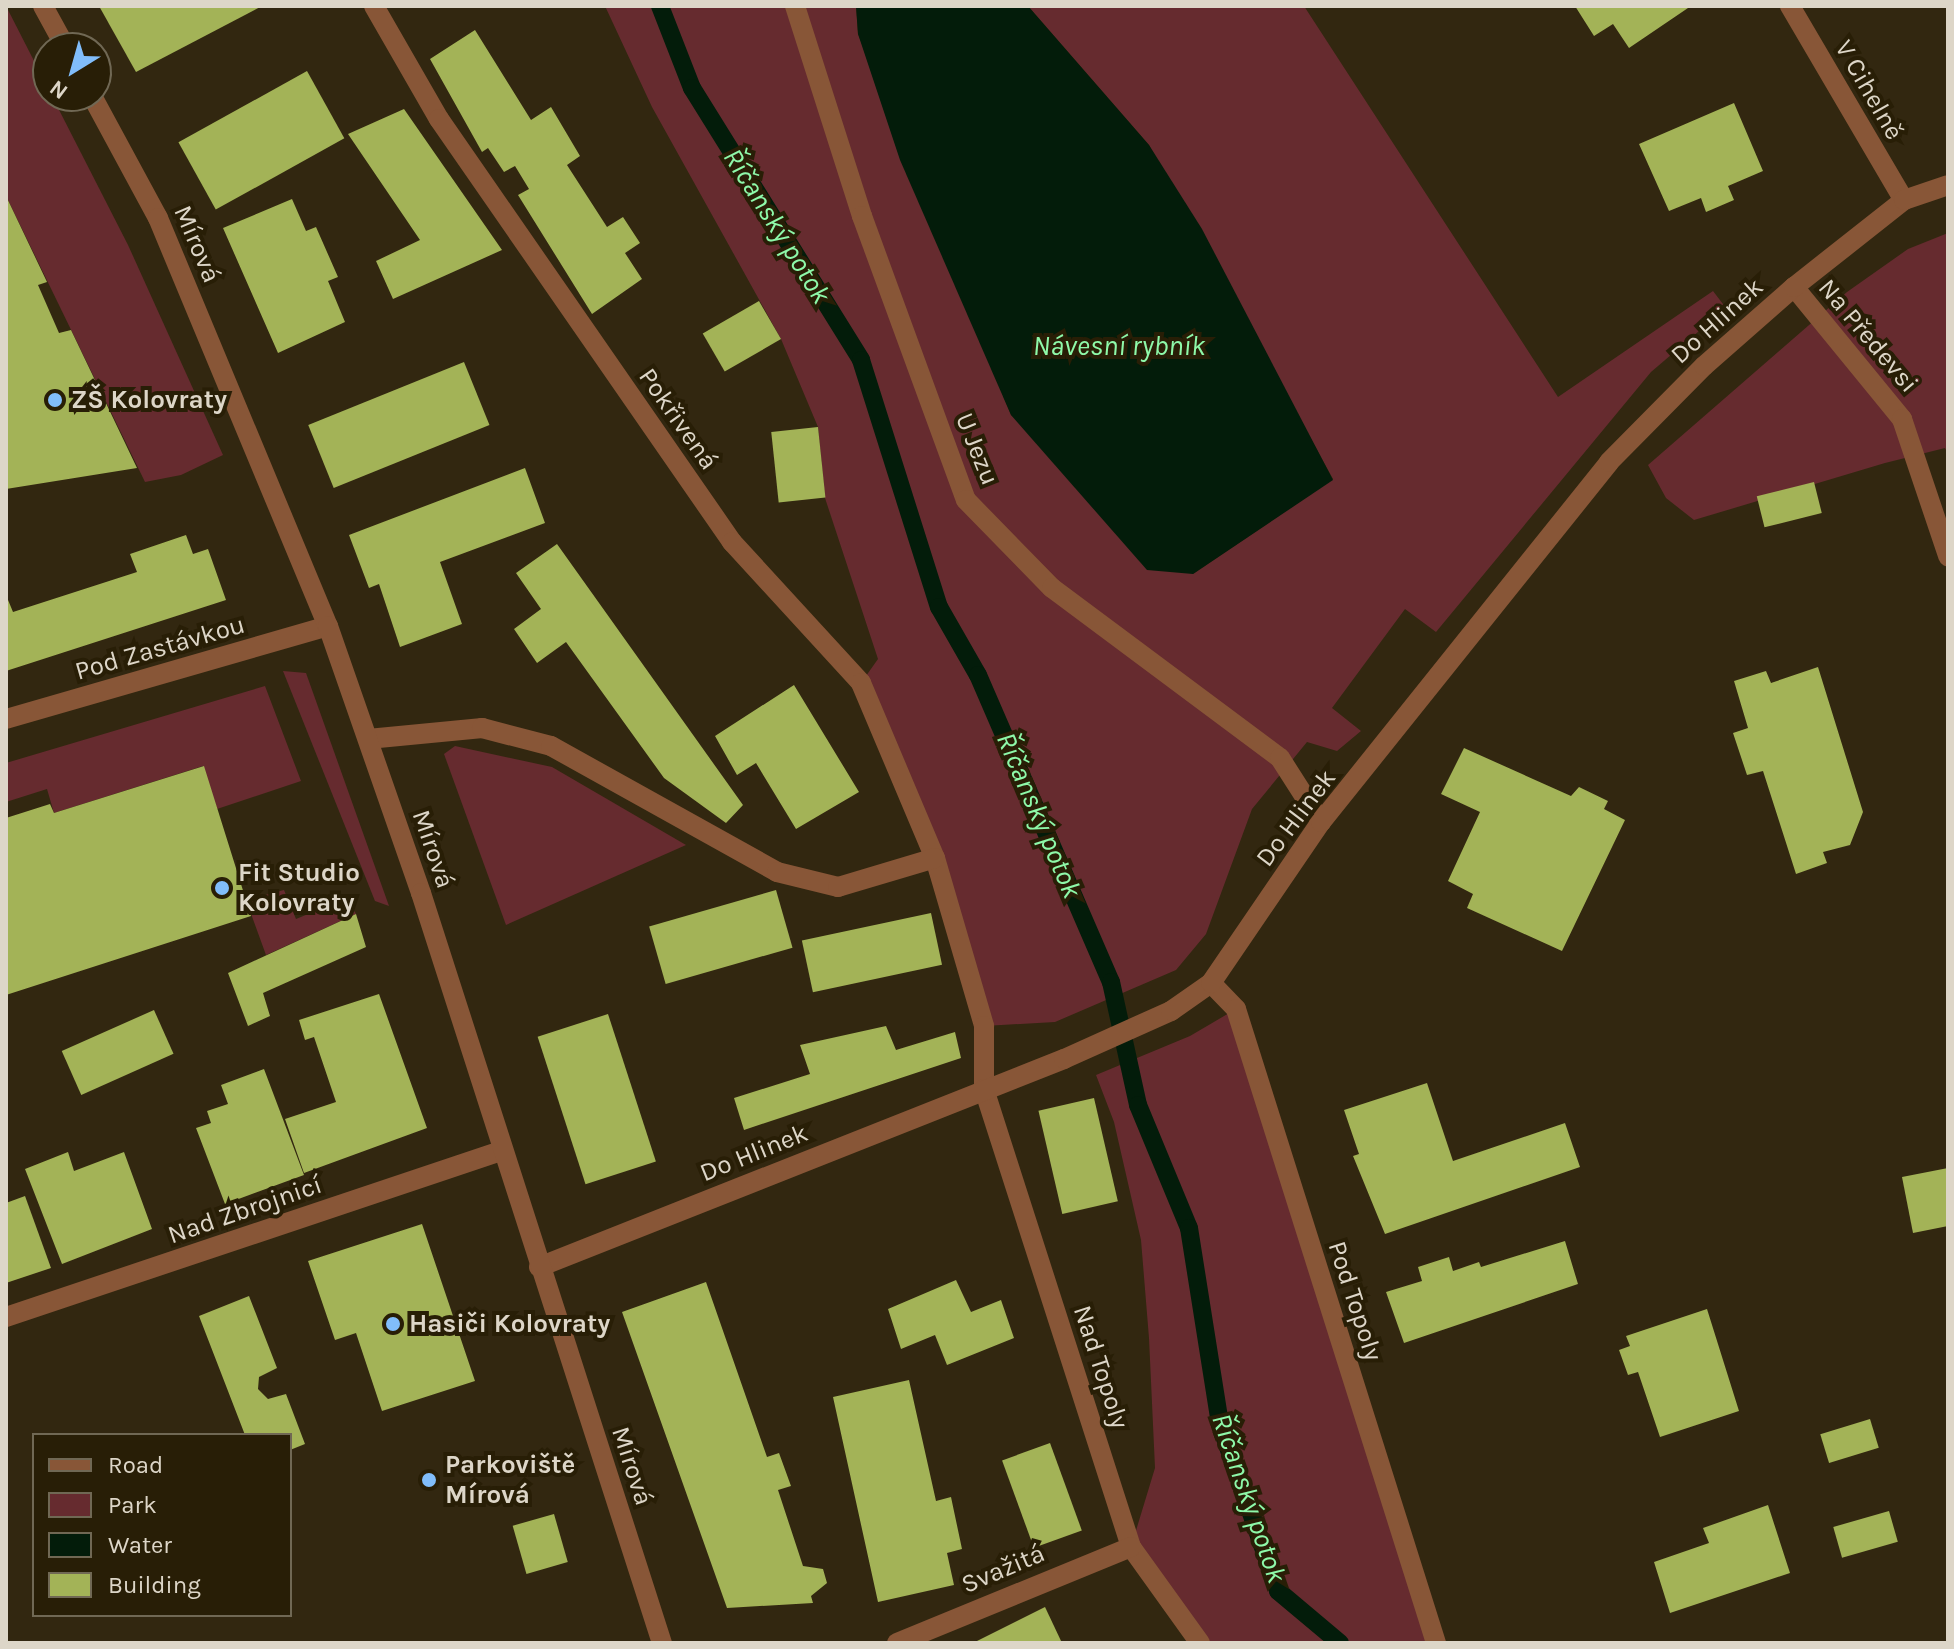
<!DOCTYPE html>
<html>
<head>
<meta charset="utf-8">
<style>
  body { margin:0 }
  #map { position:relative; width:1954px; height:1649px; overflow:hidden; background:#322710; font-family:Karla,sans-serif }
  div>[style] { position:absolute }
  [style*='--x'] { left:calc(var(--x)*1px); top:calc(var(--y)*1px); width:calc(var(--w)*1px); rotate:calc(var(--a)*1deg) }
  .green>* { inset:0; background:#662b2f }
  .water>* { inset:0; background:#031c0a }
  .stream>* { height:18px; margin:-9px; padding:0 9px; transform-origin:9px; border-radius:9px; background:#031c0a }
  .building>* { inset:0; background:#a3b357; transform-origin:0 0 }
  .minor>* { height:20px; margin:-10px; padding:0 10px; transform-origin:10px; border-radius:10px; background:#885637 }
  .tertiary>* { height:20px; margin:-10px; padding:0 10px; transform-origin:10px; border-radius:10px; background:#885637 }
  .dots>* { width:22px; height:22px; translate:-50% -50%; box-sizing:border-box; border:4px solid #281e06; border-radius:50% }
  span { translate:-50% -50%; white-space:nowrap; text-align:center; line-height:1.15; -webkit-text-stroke:8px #281e06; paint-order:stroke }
  .street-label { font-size:26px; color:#ddd6c8 }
  .poi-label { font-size:26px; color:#ddd6c8; font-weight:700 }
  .left { translate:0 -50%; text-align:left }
  .water-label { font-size:28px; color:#8ef9a9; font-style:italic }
  .frame { position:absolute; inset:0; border:8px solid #ddd6c8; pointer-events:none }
  .legend { position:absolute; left:32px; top:1433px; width:260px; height:184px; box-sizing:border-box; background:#281e06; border:2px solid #706854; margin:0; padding:10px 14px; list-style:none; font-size:24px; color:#ddd6c8 }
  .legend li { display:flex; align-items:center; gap:16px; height:40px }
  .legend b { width:40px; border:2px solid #706854 }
  .north { position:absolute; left:32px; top:32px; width:80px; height:80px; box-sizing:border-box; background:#281e06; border:2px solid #706854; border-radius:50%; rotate:217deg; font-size:22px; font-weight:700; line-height:32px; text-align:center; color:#ddd6c8 }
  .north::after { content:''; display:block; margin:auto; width:28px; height:36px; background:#81bdfa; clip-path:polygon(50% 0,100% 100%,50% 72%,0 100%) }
</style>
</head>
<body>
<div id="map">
  <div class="green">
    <div style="clip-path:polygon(6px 6px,128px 245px,223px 455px,181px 475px,145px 482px,6px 196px)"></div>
    <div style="clip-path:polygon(605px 6px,856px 6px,858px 34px,1011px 415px,1193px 574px,1333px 479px,1149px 145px,1028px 6px,1304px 6px,1558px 397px,1713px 291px,1726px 308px,1651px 372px,1436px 632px,1405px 609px,1332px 708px,1361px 731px,1337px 751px,1307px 742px,1252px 809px,1206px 934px,1176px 970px,1055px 1022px,984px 1026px,861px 683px,878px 659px,825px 498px,818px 427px,781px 339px,652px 107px)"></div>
    <div style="clip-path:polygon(1948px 233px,1948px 454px,1945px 448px,1885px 463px,1694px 520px,1666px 498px,1648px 465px,1847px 292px,1908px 249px)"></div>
    <div style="clip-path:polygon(283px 671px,306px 673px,389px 906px,375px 901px)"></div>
    <div style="clip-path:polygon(265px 686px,301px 781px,217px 809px,203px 766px,54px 813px,47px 789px,6px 802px,6px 763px)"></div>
    <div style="clip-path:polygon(455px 746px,552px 767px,686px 845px,506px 925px,444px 754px)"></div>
    <div style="clip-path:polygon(284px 890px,296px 919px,347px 898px,356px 914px,266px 955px,246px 900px)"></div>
    <div style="clip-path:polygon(1236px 1009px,1436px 1643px,1200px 1643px,1131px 1547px,1155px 1468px,1149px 1338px,1141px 1240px,1114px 1122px,1096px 1075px,1190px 1036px)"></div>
  </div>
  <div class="water">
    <div style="clip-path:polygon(856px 6px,1028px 6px,1149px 145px,1202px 229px,1333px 480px,1193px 574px,1147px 570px,1011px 415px,900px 160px,858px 34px)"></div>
  </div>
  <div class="stream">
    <div style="--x:660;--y:6;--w:88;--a:68.7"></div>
    <div style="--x:692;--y:88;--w:320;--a:58.1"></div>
    <div style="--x:861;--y:360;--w:259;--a:72.5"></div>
    <div style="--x:939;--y:607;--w:78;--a:60.2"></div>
    <div style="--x:978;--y:675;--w:335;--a:66.6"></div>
    <div style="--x:1111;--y:982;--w:126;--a:77.6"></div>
    <div style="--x:1138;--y:1105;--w:133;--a:67.5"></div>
    <div style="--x:1189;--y:1228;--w:198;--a:81"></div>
    <div style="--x:1220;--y:1424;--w:177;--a:70.8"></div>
    <div style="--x:1278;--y:1591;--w:81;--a:40"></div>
  </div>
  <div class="building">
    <div style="clip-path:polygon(99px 6px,262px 6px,136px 72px)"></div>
    <div style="clip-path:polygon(1575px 6px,1686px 6px,1688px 8px,1629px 48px,1613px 24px,1594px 36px)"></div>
    <div style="clip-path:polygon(475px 30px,531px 120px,551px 107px,580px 156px,567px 165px,607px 227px,623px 217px,640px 243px,625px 253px,642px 279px,592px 314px,518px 195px,529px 189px,515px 166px,504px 172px,488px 148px,482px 152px,430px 59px)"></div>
    <div style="left:307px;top:71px;width:77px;height:147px;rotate:61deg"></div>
    <div style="clip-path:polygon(1734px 103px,1763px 171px,1728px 186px,1734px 200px,1706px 212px,1701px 198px,1669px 211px,1639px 144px)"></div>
    <div style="clip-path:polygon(404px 109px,502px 250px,393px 299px,376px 261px,420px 240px,348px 134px)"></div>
    <div style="clip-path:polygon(6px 196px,47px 282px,38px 285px,59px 333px,71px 330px,137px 468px,6px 489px)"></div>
    <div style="clip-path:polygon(292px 199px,306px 231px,316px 227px,338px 277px,328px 281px,345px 322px,278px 353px,223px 228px)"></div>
    <div style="left:759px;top:301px;width:44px;height:65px;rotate:60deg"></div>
    <div style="left:464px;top:362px;width:68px;height:168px;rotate:68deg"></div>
    <div style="left:818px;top:427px;width:71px;height:47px;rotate:84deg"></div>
    <div style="clip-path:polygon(525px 468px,545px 523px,440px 562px,462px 624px,400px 647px,379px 584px,369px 588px,349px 535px)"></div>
    <div style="left:1814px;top:482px;width:32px;height:59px;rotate:76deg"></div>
    <div style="clip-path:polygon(186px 535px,193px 554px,208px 549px,226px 600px,6px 671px,6px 595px,13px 612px,137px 572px,130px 554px)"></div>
    <div style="clip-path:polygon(557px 544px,743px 805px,726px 823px,664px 778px,566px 642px,537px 663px,514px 629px,541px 609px,516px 573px)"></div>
    <div style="clip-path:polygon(1818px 667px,1863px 812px,1850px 845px,1823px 852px,1827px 863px,1796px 874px,1763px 771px,1747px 775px,1733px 733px,1748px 728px,1734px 681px,1766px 671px,1771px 683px)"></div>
    <div style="clip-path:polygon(794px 685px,859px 792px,796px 829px,756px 763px,737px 775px,715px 736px)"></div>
    <div style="clip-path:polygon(1464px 748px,1571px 796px,1579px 787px,1608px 801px,1604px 809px,1625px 820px,1562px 951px,1467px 908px,1473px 894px,1448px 881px,1480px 812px,1441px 794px)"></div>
    <div style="clip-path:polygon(204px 766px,251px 916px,6px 995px,6px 818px,50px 804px,54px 813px)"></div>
    <div style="left:776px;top:890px;width:60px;height:132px;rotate:74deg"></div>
    <div style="left:931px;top:913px;width:53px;height:132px;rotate:78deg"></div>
    <div style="clip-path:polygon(356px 914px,366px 947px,263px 993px,270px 1016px,248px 1026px,228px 973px)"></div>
    <div style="clip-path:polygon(379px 994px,427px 1128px,304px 1173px,285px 1119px,336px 1102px,314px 1037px,305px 1040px,299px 1020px)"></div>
    <div style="left:154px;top:1010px;width:48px;height:101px;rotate:66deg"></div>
    <div style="left:608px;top:1014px;width:155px;height:74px;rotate:72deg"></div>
    <div style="clip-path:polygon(886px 1026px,896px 1050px,955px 1032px,961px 1058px,744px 1130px,734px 1098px,810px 1074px,800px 1045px)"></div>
    <div style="clip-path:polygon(264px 1069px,304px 1175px,225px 1204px,196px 1128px,211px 1123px,207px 1111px,228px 1104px,221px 1085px)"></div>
    <div style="clip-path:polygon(1427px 1083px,1453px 1161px,1565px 1123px,1580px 1167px,1385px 1234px,1353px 1156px,1359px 1154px,1344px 1110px)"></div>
    <div style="left:1094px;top:1098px;width:106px;height:57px;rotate:77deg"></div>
    <div style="clip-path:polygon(68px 1152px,74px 1171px,124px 1152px,152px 1229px,62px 1264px,25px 1169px)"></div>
    <div style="clip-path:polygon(1948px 1168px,1948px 1226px,1913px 1233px,1902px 1177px)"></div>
    <div style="clip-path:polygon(25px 1196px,51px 1268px,6px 1283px,6px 1203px)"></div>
    <div style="clip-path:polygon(422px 1224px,475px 1381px,382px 1411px,356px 1333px,335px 1340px,308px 1261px)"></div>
    <div style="clip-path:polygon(1565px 1241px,1578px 1284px,1404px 1343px,1386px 1292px,1422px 1281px,1418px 1267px,1449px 1257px,1453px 1271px,1479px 1262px,1481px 1267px)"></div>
    <div style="clip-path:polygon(956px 1280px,971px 1312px,1001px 1300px,1014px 1338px,947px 1365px,935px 1335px,901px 1349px,888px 1309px)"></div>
    <div style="clip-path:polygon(706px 1282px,767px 1457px,779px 1453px,791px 1486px,778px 1490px,803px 1566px,823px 1569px,827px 1583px,811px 1596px,813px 1603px,727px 1608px,622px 1312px)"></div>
    <div style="clip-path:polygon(249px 1296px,277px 1368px,259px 1377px,258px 1389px,268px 1399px,286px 1394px,305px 1444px,290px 1450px,290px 1435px,245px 1435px,199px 1316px)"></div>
    <div style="clip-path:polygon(1707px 1309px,1739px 1411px,1660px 1437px,1638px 1372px,1628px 1375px,1619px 1350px,1630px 1346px,1626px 1336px)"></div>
    <div style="clip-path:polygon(909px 1380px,936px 1501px,951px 1497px,962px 1549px,947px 1553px,954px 1585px,878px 1602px,833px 1397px)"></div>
    <div style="left:1870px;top:1419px;width:30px;height:52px;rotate:73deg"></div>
    <div style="left:1050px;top:1443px;width:93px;height:51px;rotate:70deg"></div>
    <div style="clip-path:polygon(1768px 1505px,1790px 1573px,1670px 1613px,1654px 1562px,1709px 1543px,1703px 1528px)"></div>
    <div style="left:1889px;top:1511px;width:32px;height:58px;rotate:74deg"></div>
    <div style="left:554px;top:1514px;width:50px;height:43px;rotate:74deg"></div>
    <div style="clip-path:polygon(1045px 1607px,1062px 1643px,973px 1643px)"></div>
  </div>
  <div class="minor">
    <div style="--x:374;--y:6;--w:130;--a:60.1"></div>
    <div style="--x:439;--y:119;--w:515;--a:55.29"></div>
    <div style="--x:732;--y:542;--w:191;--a:47.5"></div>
    <div style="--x:861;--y:683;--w:190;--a:67.1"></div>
    <div style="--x:935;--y:858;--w:175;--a:73.7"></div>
    <div style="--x:984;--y:1026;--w:63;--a:90"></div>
    <div style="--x:984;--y:1089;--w:481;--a:72.2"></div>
    <div style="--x:1131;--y:1547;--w:118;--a:54.3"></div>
    <div style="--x:795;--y:6;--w:220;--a:72.3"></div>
    <div style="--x:862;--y:216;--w:302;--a:69.9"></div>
    <div style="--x:966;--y:500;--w:123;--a:45.7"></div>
    <div style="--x:1052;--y:588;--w:284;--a:36.7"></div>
    <div style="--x:1280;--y:758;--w:76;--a:57.4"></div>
    <div style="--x:1790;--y:6;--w:225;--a:59.6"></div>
    <div style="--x:1794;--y:287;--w:171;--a:50.7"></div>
    <div style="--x:1902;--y:419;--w:145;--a:71.4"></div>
    <div style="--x:6;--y:719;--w:335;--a:-16.1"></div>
    <div style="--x:368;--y:739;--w:115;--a:-5.5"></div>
    <div style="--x:482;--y:728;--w:71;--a:14.6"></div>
    <div style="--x:551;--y:746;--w:259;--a:29.1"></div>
    <div style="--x:777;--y:872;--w:63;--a:13.8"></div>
    <div style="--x:838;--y:887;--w:101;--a:-16.6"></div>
    <div style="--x:1211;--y:983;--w:36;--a:46"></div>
    <div style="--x:1236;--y:1009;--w:665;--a:72.49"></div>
    <div style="--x:539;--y:1267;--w:565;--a:-21.61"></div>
    <div style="--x:1064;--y:1059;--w:117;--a:-24.2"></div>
    <div style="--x:1171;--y:1011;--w:49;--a:-35"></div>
    <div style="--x:1211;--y:983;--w:195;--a:-55.7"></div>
    <div style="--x:1321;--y:822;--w:461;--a:-51.3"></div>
    <div style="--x:1609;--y:462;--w:135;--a:-45.3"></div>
    <div style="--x:1704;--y:366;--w:120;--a:-41.3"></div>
    <div style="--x:1794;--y:287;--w:140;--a:-38.3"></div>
    <div style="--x:1904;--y:200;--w:46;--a:-18.8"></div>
    <div style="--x:6;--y:1317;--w:522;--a:-18.54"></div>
    <div style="--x:897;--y:1643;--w:253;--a:-22.3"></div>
  </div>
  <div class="tertiary">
    <div style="--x:43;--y:6;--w:48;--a:61.3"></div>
    <div style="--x:92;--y:96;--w:139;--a:61.6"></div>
    <div style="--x:158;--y:218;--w:442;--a:67.4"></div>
    <div style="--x:328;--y:626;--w:283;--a:70.8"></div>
    <div style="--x:421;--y:893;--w:788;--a:72.19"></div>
  </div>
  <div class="dots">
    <div style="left:55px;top:400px;background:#81bdfa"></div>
    <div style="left:222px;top:888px;background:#81bdfa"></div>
    <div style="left:393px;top:1324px;background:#81bdfa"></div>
    <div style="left:429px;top:1480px;background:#81bdfa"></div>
  </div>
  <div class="street-label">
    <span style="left:1869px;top:90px;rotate:60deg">V Cihelně</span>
    <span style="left:197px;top:244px;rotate:67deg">Mírová</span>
    <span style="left:1717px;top:321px;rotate:-42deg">Do Hlinek</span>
    <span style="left:1868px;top:336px;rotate:50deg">Na Předevsi</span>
    <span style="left:678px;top:419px;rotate:55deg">Pokřivená</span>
    <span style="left:977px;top:449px;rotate:68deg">U Jezu</span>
    <span style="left:160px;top:648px;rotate:-16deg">Pod Zastávkou</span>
    <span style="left:1296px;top:818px;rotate:-53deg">Do Hlinek</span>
    <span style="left:433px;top:849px;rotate:71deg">Mírová</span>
    <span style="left:754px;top:1153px;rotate:-22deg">Do Hlinek</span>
    <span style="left:245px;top:1210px;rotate:-19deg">Nad Zbrojnicí</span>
    <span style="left:1355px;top:1301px;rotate:72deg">Pod Topoly</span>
    <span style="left:1101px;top:1367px;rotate:72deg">Nad Topoly</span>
    <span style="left:632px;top:1466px;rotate:72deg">Mírová</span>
    <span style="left:1003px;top:1569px;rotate:-23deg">Svažitá</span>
  </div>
  <div class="poi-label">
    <span class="left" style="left:71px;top:400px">ZŠ Kolovraty</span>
    <span class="left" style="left:238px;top:888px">Fit Studio<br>Kolovraty</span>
    <span class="left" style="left:409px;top:1324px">Hasiči Kolovraty</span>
    <span class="left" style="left:445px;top:1480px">Parkoviště<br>Mírová</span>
  </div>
  <div class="water-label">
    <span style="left:777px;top:226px;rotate:58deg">Říčanský potok</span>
    <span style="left:1119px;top:346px">Návesní rybník</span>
    <span style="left:1039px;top:815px;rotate:67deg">Říčanský potok</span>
    <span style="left:1249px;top:1498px;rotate:71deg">Říčanský potok</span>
  </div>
  <div class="frame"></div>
  <ul class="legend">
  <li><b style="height:10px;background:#885637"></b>Road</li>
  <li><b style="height:22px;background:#662b2f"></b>Park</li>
  <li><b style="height:22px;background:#031c0a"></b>Water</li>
  <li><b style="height:22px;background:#a3b357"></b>Building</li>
  </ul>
  <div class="north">N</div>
</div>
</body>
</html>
